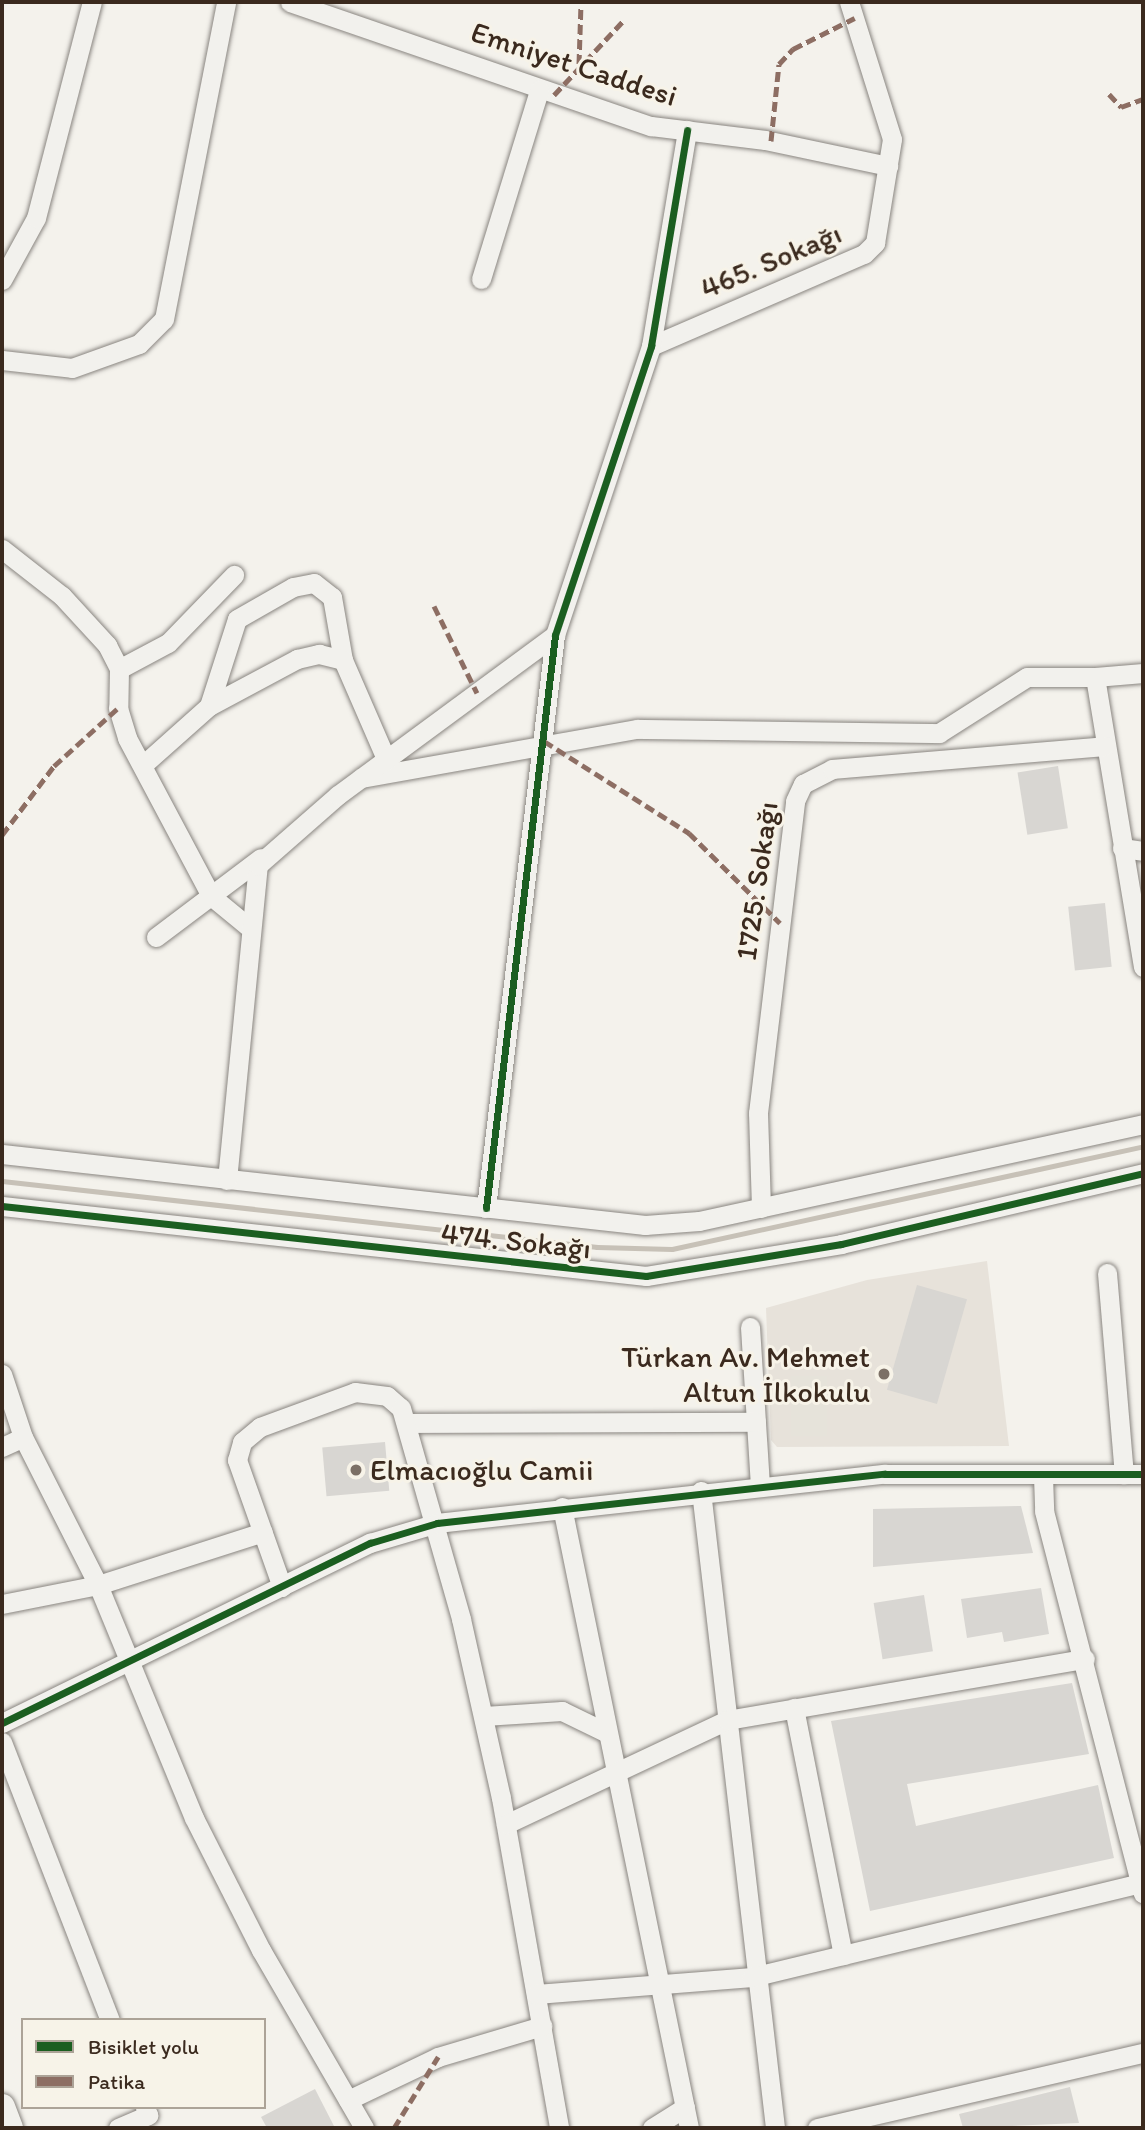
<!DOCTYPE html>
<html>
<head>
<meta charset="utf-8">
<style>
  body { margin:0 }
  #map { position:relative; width:1145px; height:2130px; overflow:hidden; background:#f4f2ec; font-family:Itim,sans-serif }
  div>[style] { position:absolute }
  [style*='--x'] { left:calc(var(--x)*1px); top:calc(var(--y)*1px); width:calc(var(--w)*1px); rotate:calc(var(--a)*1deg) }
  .built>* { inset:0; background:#e7e2da }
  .green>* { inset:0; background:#e6e3da; transform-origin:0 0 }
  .stream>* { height:5px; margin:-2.5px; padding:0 2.5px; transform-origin:2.5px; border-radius:2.5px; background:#c7c1b7 }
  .building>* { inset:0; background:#d8d6d2; transform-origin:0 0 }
  .roads { filter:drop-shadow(0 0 2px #898580) drop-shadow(0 0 2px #898580) }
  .minor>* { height:19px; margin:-9.5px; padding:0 9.5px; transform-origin:9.5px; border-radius:9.5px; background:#f2f1ed }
  .major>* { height:26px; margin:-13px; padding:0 13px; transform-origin:13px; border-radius:13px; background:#f2f1ed }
  .quiet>* { height:5px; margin-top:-2.5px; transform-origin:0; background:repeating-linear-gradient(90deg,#8d6e63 0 10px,transparent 0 15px) }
  .cycleway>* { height:7px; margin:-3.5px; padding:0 3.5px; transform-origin:3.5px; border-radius:3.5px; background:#1b5e20 }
  .dots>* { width:19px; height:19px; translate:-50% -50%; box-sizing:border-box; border:4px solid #f7f3e8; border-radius:50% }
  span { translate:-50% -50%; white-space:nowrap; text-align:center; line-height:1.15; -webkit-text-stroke:6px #f7f3e8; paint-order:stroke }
  .street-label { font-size:30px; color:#3b2a1e }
  .poi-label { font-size:30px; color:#3b2a1e }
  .right { translate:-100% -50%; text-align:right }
  .left { translate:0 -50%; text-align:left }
  .frame { position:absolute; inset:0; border:4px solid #3b2a1e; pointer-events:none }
  .legend { position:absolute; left:21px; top:2018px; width:245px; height:91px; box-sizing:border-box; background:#f7f3e8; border:2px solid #aca397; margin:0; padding:9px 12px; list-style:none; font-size:21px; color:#3b2a1e }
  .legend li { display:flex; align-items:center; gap:14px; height:35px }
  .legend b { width:35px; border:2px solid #aca397 }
</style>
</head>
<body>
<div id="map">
  <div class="built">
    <div style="clip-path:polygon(987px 1261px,1009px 1446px,777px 1447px,771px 1440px,766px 1308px,867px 1280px)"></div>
  </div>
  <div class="green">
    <div style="left:791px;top:1376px;width:36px;height:60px"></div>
  </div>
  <div class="stream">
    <div style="--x:2;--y:1181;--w:599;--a:6.33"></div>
    <div style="--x:597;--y:1247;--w:75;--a:1.5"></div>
    <div style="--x:672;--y:1249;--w:482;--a:-12.3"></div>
  </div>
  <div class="building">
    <div style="left:1058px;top:766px;width:63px;height:41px;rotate:81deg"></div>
    <div style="left:1105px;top:903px;width:64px;height:37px;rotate:84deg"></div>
    <div style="left:917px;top:1285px;width:52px;height:109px;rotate:16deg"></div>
    <div style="left:385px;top:1442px;width:49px;height:63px;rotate:85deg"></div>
    <div style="clip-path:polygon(1021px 1506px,1033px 1553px,873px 1567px,873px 1509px)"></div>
    <div style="clip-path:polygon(1041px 1588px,1049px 1634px,1004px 1642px,1002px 1632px,967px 1638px,961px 1599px)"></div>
    <div style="left:924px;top:1595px;width:57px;height:51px;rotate:81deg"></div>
    <div style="clip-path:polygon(1072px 1683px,1089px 1754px,907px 1784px,916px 1826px,1098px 1785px,1114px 1858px,870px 1911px,831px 1721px)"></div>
    <div style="clip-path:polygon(1070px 2087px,1079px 2123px,963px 2128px,959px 2114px)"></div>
    <div style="clip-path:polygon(315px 2089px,335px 2128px,267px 2128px,261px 2117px)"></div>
  </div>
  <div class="roads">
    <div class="minor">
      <div style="--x:290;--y:2;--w:382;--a:19"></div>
      <div style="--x:651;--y:126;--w:115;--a:7"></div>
      <div style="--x:765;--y:140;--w:126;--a:11.9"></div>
      <div style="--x:481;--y:279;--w:198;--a:-72.9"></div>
      <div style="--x:2;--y:280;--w:71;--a:-61.3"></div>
      <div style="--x:36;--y:218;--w:223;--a:-75.5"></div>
      <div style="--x:651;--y:346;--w:232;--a:-23.4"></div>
      <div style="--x:864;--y:254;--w:16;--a:-45"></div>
      <div style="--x:875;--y:243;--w:105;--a:-80.7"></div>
      <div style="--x:892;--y:139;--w:144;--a:-107.4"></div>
      <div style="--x:2;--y:360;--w:70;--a:6.5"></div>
      <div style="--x:72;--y:368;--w:71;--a:-19.7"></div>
      <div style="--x:139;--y:344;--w:35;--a:-45"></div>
      <div style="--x:164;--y:319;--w:323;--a:-78.9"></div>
      <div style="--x:2;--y:549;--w:76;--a:38.1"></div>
      <div style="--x:62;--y:596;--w:67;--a:47.4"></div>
      <div style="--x:107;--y:645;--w:27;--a:63"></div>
      <div style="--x:119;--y:669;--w:39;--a:91"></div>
      <div style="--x:118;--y:708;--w:31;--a:73"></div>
      <div style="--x:127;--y:738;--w:179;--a:62"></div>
      <div style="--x:211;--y:896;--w:50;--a:39.4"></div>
      <div style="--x:119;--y:669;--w:55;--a:-28"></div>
      <div style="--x:168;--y:643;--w:95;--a:-45.9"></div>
      <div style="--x:1143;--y:673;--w:48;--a:175.2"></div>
      <div style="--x:1095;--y:677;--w:294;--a:80.6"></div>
      <div style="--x:209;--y:706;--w:91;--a:-72.2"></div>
      <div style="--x:237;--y:619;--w:64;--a:-29.7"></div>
      <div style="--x:293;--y:587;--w:21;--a:-11"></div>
      <div style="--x:314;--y:583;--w:23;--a:38"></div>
      <div style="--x:332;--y:597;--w:64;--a:80.1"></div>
      <div style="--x:343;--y:660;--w:108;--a:66.5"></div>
      <div style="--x:144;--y:764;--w:87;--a:-41.7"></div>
      <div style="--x:209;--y:706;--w:100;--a:-28.1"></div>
      <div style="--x:297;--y:659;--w:23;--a:-13"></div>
      <div style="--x:319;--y:654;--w:25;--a:14"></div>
      <div style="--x:361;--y:778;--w:280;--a:-10.1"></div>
      <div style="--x:637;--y:729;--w:302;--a:0.8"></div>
      <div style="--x:939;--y:733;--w:104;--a:-32.5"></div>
      <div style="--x:1027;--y:677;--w:68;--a:0"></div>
      <div style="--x:1122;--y:848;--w:21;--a:8"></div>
      <div style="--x:156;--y:937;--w:131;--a:-37"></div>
      <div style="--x:2;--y:1154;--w:647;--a:6.3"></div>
      <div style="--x:645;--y:1225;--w:54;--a:-4.2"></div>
      <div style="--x:699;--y:1221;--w:454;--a:-12.3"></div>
      <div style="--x:227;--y:1180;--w:317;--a:-84.4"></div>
      <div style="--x:258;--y:865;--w:106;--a:-41.2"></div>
      <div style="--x:338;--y:795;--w:270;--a:-36.4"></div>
      <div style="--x:2;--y:1206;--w:648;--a:6.2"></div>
      <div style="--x:646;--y:1276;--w:198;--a:-9.3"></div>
      <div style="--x:841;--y:1244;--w:310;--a:-13.2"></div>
      <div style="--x:486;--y:1208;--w:577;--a:-83.13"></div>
      <div style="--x:555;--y:635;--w:305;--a:-71.6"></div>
      <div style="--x:651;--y:346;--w:219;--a:-80.5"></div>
      <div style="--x:761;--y:1208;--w:95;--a:-91.8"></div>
      <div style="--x:758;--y:1113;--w:314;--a:-83.2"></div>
      <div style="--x:795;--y:801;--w:19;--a:-65"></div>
      <div style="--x:803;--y:784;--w:33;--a:-27"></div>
      <div style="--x:832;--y:769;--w:273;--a:-4.8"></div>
      <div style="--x:1107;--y:1273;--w:202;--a:85.2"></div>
      <div style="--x:750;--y:1327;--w:158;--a:86.4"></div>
      <div style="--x:2;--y:1374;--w:66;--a:71.6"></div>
      <div style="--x:23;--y:1437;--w:166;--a:63.1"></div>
      <div style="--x:98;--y:1585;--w:252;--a:67.6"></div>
      <div style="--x:194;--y:1818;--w:148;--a:63.1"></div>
      <div style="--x:261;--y:1950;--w:206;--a:59.9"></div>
      <div style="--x:406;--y:1423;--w:350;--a:-0.2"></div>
      <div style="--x:2;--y:1447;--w:23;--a:-25"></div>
      <div style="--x:1043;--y:1476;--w:35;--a:88"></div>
      <div style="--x:1044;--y:1511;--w:395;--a:75.5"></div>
      <div style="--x:701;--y:1491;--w:641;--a:83.37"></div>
      <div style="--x:562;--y:1507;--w:634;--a:78.44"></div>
      <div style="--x:282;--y:1587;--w:135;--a:-109.5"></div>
      <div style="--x:237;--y:1460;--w:19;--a:-74"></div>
      <div style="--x:242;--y:1442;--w:23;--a:-40"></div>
      <div style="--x:260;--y:1427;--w:101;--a:-20.2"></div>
      <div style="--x:355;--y:1392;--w:32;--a:7"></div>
      <div style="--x:387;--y:1396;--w:18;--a:41"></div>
      <div style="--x:401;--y:1408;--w:219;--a:74.1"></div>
      <div style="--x:461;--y:1619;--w:183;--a:77.4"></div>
      <div style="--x:501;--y:1798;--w:335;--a:80"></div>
      <div style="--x:2;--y:1604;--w:98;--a:-11.2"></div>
      <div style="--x:98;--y:1585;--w:173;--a:-17.8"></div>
      <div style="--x:794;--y:1708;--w:252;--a:78.8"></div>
      <div style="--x:484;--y:1716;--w:78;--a:-3.7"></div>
      <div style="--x:562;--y:1711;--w:48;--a:26"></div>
      <div style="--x:2;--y:1723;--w:410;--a:-26.1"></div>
      <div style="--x:370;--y:1543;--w:70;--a:-16.6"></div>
      <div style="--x:437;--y:1523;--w:450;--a:-6.3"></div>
      <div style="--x:884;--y:1474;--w:259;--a:0"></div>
      <div style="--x:2;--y:1742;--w:298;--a:68.8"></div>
      <div style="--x:506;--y:1824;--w:244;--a:-25.2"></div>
      <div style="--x:727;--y:1720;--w:363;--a:-9.7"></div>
      <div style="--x:536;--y:1994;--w:217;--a:-4.5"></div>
      <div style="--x:752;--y:1977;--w:399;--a:-13.6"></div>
      <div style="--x:348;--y:2100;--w:100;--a:-25.5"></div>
      <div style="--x:438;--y:2057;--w:109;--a:-16.6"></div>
      <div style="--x:118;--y:2128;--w:33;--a:-23"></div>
      <div style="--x:148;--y:2115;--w:9;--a:-111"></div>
      <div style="--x:652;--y:2128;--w:39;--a:-32"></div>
      <div style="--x:817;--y:2128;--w:335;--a:-13"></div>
    </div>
    <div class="major">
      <div style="--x:2;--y:2107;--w:22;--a:69"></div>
    </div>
  </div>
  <div class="quiet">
    <div style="--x:579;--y:64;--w:59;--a:-88.1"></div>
    <div style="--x:1109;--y:94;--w:18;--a:47"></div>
    <div style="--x:1121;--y:107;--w:23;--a:-20"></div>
    <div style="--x:554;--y:95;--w:103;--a:-47"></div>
    <div style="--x:771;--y:141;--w:77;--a:-84.1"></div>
    <div style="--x:779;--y:64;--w:21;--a:-47"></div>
    <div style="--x:793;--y:49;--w:69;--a:-26.6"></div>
    <div style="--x:434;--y:606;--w:97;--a:63.7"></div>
    <div style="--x:544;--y:741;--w:172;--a:32.4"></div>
    <div style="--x:689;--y:833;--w:128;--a:44.7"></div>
    <div style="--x:2;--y:835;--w:86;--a:-53"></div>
    <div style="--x:54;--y:766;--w:86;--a:-42.2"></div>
    <div style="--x:394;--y:2128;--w:84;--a:-58.2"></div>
  </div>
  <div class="cycleway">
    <div style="--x:2;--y:1206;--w:648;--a:6.2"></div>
    <div style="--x:646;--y:1276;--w:198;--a:-9.3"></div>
    <div style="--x:841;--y:1244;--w:310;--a:-13.2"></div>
    <div style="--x:486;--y:1208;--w:577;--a:-83.13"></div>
    <div style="--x:555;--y:635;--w:305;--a:-71.6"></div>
    <div style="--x:651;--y:346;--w:219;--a:-80.5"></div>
    <div style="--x:2;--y:1723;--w:410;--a:-26.1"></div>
    <div style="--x:370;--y:1543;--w:70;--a:-16.6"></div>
    <div style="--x:437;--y:1523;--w:450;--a:-6.3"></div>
    <div style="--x:884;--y:1474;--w:259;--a:0"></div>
  </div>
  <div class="dots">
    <div style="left:884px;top:1374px;background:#7c7066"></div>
    <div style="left:356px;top:1470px;background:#7c7066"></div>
  </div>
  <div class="street-label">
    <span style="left:574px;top:64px;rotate:18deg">Emniyet Caddesi</span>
    <span style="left:771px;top:261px;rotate:-23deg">465. Sokağı</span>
    <span style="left:757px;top:881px;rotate:-82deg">1725. Sokağı</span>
    <span style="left:516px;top:1241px;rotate:6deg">474. Sokağı</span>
  </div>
  <div class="poi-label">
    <span class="right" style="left:870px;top:1374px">Türkan Av. Mehmet<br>Altun İlkokulu</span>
    <span class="left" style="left:370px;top:1470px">Elmacıoğlu Camii</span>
  </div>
  <div class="frame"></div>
  <ul class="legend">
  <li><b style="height:9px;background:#1b5e20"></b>Bisiklet yolu</li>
  <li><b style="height:9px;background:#8d6e63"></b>Patika</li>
  </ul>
</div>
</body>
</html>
